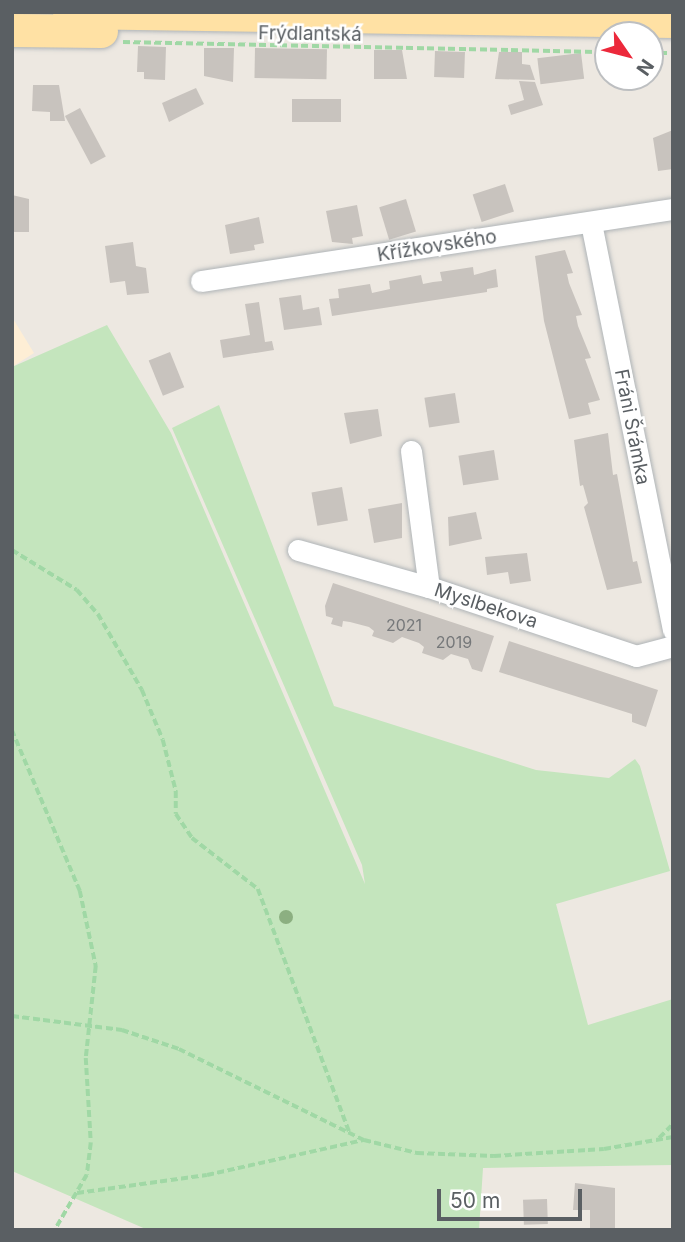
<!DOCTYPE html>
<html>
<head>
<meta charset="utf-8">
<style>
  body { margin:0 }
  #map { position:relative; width:685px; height:1242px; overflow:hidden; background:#ede8e1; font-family:Inter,sans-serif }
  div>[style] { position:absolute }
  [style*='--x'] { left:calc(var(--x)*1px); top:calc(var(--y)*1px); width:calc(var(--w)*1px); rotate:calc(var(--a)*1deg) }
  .commercial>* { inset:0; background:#feeed5 }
  .green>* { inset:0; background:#c4e5bd }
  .building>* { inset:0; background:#c8c3be; transform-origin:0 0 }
  .path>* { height:3.5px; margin-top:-1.75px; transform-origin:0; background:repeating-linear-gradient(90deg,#a0d8a5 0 7px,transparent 0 10.5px) }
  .roads { filter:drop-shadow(0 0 2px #afb4b7) drop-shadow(0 0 2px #afb4b7) }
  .minor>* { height:21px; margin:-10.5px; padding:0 10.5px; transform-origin:10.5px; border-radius:10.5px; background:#fff }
  .primary>* { height:33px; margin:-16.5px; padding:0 16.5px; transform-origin:16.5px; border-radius:16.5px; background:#ffe1a4 }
  .trees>* { width:14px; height:14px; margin:-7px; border-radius:50%; background:#8caf81 }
  span { translate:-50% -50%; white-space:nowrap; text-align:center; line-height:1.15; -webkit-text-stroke:5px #fff; paint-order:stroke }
  .number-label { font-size:16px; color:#76787a }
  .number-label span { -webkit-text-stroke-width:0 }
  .street-label { font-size:19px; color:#5a5f63 }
  .frame { position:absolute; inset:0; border:14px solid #5a5f63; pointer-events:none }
  .north { position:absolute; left:594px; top:21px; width:70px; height:70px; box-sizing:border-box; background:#fff; border:2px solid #bdbfc1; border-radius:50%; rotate:125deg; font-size:19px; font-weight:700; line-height:28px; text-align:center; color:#5a5f63 }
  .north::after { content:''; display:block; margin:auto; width:24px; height:32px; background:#ec293b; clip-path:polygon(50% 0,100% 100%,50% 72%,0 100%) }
  .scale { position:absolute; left:437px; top:1189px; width:145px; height:32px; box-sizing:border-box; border:4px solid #5a5f63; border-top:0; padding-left:9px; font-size:21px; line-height:24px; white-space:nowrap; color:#5a5f63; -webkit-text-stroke:5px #fff; paint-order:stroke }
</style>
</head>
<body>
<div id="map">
  <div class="commercial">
    <div style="clip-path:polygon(12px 317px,34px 353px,12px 367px)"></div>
  </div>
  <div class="green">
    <div style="clip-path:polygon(107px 325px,171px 433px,365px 884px,362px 865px,172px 428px,219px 405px,334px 706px,536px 770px,609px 778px,635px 759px,640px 766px,670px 871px,556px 904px,588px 1025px,673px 999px,673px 1165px,483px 1168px,479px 1230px,148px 1230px,12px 1171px,12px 367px)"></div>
  </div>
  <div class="building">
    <div style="clip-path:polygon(138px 46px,166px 47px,165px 80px,144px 79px,144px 72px,137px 72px)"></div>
    <div style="clip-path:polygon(204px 48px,234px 48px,233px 82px,204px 76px)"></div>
    <div style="left:255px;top:48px;width:72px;height:30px;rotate:1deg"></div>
    <div style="clip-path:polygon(374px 50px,402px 50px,407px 79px,374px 79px)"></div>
    <div style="left:435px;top:51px;width:30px;height:26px;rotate:2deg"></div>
    <div style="clip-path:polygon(499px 52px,522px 52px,522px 64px,530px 65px,535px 80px,495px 79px)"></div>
    <div style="left:581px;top:53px;width:26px;height:44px;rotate:83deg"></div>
    <div style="clip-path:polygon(519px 81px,535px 82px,543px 105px,511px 115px,508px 105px,524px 100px)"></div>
    <div style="clip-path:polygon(33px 85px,59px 85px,65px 121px,50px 121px,50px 112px,32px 111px)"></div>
    <div style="clip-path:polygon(196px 88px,204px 104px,169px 122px,162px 103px)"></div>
    <div style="left:292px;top:99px;width:49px;height:23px"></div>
    <div style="left:80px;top:108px;width:55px;height:17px;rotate:62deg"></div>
    <div style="clip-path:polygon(673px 130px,673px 169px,658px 171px,653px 138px)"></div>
    <div style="left:505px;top:184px;width:29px;height:34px;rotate:72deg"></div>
    <div style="clip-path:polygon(12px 195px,29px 199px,29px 232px,14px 232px)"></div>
    <div style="left:406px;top:199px;width:34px;height:28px;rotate:73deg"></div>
    <div style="clip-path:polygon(357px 205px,363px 236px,352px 238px,353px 244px,332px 242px,326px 211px)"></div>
    <div style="clip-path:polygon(259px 217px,264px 243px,254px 245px,255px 250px,230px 254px,225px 225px)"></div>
    <div style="clip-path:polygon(133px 242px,136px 266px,146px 268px,149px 293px,127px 295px,125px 281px,110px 283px,105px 246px)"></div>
    <div style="clip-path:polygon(565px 250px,573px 273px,567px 274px,569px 283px,582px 315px,576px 316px,578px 326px,591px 358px,585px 359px,600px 400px,588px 403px,591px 414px,569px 419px,544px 321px,535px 256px)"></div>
    <div style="clip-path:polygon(473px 267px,474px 275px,496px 269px,498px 287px,487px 289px,487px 292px,332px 316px,329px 299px,339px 298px,338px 289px,370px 284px,372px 293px,390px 289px,389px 281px,421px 275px,423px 284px,433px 282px,442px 281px,440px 272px)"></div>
    <div style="clip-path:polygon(301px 295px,303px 310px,319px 307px,322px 325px,284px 330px,279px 298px)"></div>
    <div style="clip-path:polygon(259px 302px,265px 342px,272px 341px,274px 350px,223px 358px,220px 340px,250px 335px,245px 304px)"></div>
    <div style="left:170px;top:352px;width:38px;height:23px;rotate:68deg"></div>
    <div style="left:455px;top:393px;width:30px;height:31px;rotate:81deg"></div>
    <div style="clip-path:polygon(378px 409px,382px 436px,350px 444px,344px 413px)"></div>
    <div style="clip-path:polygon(608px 433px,613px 475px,617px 474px,633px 562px,637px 561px,642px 583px,607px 590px,584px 507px,588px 503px,583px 485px,580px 486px,574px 440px)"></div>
    <div style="left:494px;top:450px;width:30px;height:36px;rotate:81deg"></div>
    <div style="left:342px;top:487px;width:34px;height:31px;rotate:80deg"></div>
    <div style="clip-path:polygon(402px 503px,402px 538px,374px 543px,368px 509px)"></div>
    <div style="clip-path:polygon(476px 512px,482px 539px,449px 546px,448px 517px)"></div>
    <div style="clip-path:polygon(527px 553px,531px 581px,510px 584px,508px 572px,487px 575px,485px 557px)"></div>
    <div style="clip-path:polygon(333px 583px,494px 636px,482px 672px,472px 669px,468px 659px,451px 654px,443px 660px,422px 653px,424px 647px,419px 643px,402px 637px,393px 643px,372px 636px,374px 631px,369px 627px,350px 622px,343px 621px,342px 627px,331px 624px,333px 618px,326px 616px,325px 606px)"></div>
    <div style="clip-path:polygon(509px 641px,658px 690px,646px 727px,632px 722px,632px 714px,499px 672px)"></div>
    <div style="clip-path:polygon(575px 1183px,615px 1188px,615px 1228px,590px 1228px,590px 1210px,573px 1210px)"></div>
    <div style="left:547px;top:1199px;width:25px;height:24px;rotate:88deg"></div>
  </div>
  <div class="path">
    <div style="--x:123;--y:42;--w:485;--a:1.2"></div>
    <div style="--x:650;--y:53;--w:23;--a:0"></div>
    <div style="--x:12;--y:550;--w:76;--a:31.6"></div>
    <div style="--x:77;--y:590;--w:32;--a:49"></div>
    <div style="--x:98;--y:614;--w:88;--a:59.9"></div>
    <div style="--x:142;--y:690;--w:54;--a:67.2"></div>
    <div style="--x:163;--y:740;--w:53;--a:75.7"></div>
    <div style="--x:176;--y:791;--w:23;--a:90"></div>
    <div style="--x:176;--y:814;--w:29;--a:56"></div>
    <div style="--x:192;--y:838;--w:83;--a:37.7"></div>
    <div style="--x:258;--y:889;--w:259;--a:69.4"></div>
    <div style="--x:12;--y:730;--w:175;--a:67.1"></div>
    <div style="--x:80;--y:891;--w:77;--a:78"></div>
    <div style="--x:96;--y:966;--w:93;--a:96.2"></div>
    <div style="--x:86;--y:1058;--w:85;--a:86.6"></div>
    <div style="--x:91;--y:1143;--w:32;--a:97"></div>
    <div style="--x:87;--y:1175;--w:64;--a:120.2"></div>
    <div style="--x:12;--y:1016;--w:111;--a:7.3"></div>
    <div style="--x:122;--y:1030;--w:60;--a:18.4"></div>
    <div style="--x:179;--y:1049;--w:206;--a:26.2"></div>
    <div style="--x:364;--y:1140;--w:55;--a:13.8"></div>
    <div style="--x:417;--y:1153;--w:77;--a:2.2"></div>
    <div style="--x:494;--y:1156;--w:110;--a:-3.6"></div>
    <div style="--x:604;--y:1149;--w:70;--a:-9.9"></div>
    <div style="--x:659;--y:1138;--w:20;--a:-45"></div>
    <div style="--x:77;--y:1193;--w:131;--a:-7.9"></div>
    <div style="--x:207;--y:1175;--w:161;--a:-12.6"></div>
  </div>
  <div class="roads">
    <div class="minor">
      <div style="--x:591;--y:223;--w:415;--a:78.6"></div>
      <div style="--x:201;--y:281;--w:477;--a:-8.7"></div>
      <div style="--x:411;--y:451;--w:137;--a:82.5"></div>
      <div style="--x:298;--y:550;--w:136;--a:15.8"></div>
      <div style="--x:429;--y:587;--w:218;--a:18.4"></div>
      <div style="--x:636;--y:656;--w:38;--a:-15"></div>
    </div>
    <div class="primary">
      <div style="--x:69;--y:12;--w:604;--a:0.85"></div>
      <div style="--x:12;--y:30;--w:89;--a:0.6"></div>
    </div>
  </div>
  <div class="trees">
    <div style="left:286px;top:917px"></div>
  </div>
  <div class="number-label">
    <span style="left:404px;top:625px">2021</span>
    <span style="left:454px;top:642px">2019</span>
  </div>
  <div class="street-label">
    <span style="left:310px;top:34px;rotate:1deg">Frýdlantská</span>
    <span style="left:437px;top:246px;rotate:-9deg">Křížkovského</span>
    <span style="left:632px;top:427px;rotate:79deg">Fráni Šrámka</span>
    <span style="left:486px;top:606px;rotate:18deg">Myslbekova</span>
  </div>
  <div class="frame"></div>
  <div class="north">N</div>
  <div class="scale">50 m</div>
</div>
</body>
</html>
